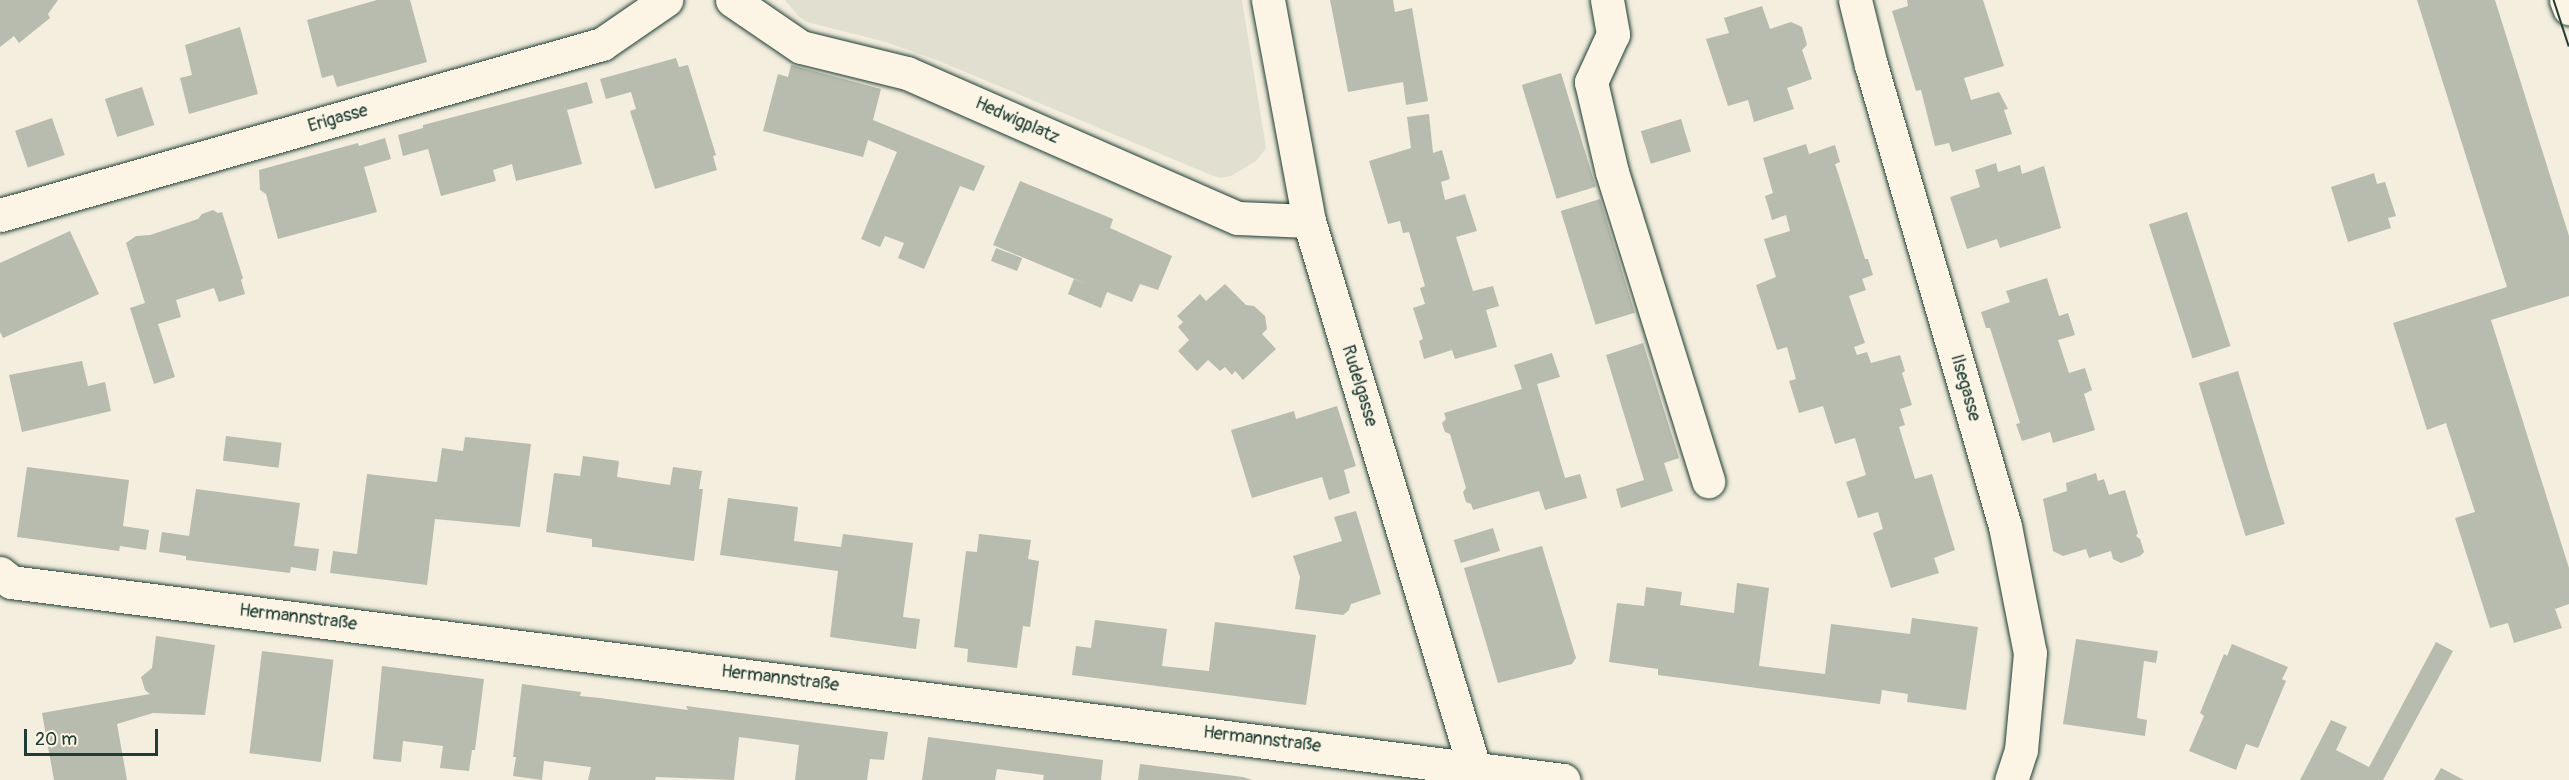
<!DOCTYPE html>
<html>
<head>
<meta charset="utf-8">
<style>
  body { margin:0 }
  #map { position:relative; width:2569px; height:780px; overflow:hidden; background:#f3eede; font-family:Pangolin,sans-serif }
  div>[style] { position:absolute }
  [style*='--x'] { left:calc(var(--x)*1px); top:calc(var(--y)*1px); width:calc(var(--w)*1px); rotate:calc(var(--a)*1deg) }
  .built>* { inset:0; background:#e1dfd0 }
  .building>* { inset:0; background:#b8bcae; transform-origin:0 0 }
  .roads { filter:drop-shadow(0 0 2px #1f3d34) drop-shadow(0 0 2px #1f3d34) }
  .minor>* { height:33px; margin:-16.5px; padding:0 16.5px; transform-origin:16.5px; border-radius:16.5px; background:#fcf5e5 }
  .major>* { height:33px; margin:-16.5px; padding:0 16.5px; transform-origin:16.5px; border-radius:16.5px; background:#fcf5e5 }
  .tram>* { height:1.5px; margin:-0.75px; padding:0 0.75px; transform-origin:0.75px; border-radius:0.75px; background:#1f3d34 }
  span { translate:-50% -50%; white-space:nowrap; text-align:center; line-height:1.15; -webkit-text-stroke:4.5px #fcf5e5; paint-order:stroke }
  .street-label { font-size:18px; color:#1f3d34 }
  .scale { position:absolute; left:24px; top:729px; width:134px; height:27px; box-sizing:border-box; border:3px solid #1f3d34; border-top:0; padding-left:8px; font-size:18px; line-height:21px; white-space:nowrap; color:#1f3d34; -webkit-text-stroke:4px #fcf5e5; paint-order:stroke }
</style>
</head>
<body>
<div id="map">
  <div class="built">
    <div style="clip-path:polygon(785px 0,1242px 0,1266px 148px,1256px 161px,1231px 176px,1221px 178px,1211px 175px,939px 61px,886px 42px,807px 22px,799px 17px)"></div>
  </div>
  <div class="building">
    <div style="clip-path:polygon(0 0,58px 0,48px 14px,50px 18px,19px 43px,14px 36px,0 47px)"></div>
    <div style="clip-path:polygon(377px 0,410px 0,427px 62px,337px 87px,333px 75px,322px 78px,307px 20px)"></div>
    <div style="clip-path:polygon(1330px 0,1393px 0,1395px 12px,1412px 8px,1428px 101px,1406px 105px,1403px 82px,1348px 92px)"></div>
    <div style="clip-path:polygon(1907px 0,1983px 0,2004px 66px,1964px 78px,1971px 100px,1999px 92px,2008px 109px,2004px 110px,2012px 134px,1952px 152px,1949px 143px,1935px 146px,1921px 90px,1916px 91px,1892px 11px,1908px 6px)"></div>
    <div style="clip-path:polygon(2417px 0,2495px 0,2569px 236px,2569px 296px,2491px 320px,2569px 568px,2569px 604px,2555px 609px,2562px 628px,2514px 643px,2508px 623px,2490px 628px,2455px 518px,2475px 512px,2446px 423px,2427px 430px,2393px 323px,2507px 287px)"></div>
    <div style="clip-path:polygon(1762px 6px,1770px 29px,1791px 22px,1802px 27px,1807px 45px,1802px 50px,1812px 79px,1787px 88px,1794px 109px,1754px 122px,1748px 100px,1728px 106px,1706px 39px,1729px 33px,1724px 18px)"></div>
    <div style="clip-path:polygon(240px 27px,258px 94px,189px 114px,180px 78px,192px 75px,185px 45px)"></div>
    <div style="clip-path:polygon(676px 58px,679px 67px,688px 65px,716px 155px,713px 156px,717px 170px,655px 189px,630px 111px,636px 109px,631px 92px,606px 99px,600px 79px)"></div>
    <div style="clip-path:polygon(791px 65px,881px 89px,873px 120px,985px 166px,974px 191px,960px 186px,924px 269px,898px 258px,904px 243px,885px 236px,880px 247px,861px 239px,897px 152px,868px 140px,863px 157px,763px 131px,778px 74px,788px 77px)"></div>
    <div style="left:1561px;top:73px;width:119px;height:41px;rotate:73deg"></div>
    <div style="clip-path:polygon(587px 82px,593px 103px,567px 110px,582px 164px,516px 181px,512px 164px,493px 170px,496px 181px,441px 196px,428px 149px,403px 156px,398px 135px,423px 128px,423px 125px)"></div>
    <div style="left:142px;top:87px;width:40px;height:39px;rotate:72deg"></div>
    <div style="clip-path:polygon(1429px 114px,1433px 153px,1442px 150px,1450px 179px,1441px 182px,1445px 200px,1465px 194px,1477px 231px,1456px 237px,1473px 291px,1493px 286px,1499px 306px,1486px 310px,1497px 347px,1455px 359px,1452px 350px,1424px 359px,1419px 341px,1423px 339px,1413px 308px,1425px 304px,1420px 288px,1425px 286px,1409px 232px,1403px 233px,1400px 221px,1388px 224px,1369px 161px,1411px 148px,1407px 117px)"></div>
    <div style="left:52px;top:118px;width:39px;height:39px;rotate:71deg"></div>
    <div style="left:1681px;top:119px;width:34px;height:42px;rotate:73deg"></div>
    <div style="clip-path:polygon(385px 138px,391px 159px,364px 167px,377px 212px,278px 239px,266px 194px,260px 190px,259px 170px,358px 143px,359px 146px)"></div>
    <div style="clip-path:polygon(1806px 144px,1809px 154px,1835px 145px,1840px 162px,1835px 164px,1838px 173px,1865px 259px,1868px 259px,1873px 275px,1862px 279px,1866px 290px,1849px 296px,1865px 343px,1854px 347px,1857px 355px,1867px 352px,1871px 363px,1900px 355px,1905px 371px,1902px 373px,1912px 405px,1900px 409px,1905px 425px,1899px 427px,1915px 479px,1932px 474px,1955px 550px,1934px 558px,1939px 573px,1891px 588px,1873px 533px,1883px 529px,1878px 512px,1858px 518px,1846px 482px,1866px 475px,1855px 438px,1835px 444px,1823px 406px,1799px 413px,1789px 381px,1796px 379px,1787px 347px,1777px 350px,1756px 285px,1776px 277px,1764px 239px,1790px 231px,1786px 215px,1772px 220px,1765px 196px,1773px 193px,1763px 158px)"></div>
    <div style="clip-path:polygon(1996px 163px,1998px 172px,2020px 165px,2022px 174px,2044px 166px,2061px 228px,2000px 248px,1997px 239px,1967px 249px,1950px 197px,1980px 187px,1975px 170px)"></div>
    <div style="clip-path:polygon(2374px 173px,2377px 184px,2385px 182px,2396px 216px,2388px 218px,2391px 228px,2348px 242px,2331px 187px)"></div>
    <div style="clip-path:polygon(1020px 181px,1113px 219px,1110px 228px,1172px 256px,1158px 290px,1140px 284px,1132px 302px,1107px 292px,1101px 308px,1068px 294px,1074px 279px,1089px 285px,993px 245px)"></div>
    <div style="left:1600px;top:199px;width:119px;height:41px;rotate:73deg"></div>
    <div style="clip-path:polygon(213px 210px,218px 213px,222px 212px,243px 278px,241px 280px,245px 294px,219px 302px,214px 288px,176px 300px,181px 317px,158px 324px,175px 377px,154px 384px,130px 308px,145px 303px,126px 243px,136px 236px,150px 235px,198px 219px,202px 214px)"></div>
    <div style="left:2187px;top:212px;width:141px;height:40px;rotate:72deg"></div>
    <div style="clip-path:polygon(70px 231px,99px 294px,3px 338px,0 332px,0 263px)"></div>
    <div style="left:996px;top:248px;width:28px;height:14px;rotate:21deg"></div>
    <div style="clip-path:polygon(2047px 278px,2059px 316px,2068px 313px,2075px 335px,2058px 340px,2069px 373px,2085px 368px,2092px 390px,2084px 394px,2095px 430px,2053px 443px,2050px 432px,2022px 441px,2016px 424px,2020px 423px,1990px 328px,1986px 328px,1981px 312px,2010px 302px,2006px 291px)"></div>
    <div style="clip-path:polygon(1225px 284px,1246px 305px,1254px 306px,1265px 316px,1267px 329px,1262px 334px,1276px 349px,1243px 380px,1235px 371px,1232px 375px,1225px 367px,1220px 371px,1208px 360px,1197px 371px,1178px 351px,1189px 340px,1178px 327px,1183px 322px,1177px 316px,1200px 294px,1206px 301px)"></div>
    <div style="clip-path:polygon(1643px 343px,1679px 458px,1664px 463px,1673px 491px,1621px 508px,1616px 489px,1644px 480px,1606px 355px)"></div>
    <div style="clip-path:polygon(1552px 353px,1560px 377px,1537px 384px,1565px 478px,1580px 474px,1587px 498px,1545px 510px,1539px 491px,1473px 510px,1471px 504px,1466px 502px,1463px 492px,1466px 488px,1450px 434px,1445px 432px,1442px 423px,1446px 419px,1444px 413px,1522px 389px,1514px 365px)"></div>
    <div style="clip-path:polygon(82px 361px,88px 386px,105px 382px,111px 411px,22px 432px,9px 375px)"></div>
    <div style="left:2238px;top:371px;width:160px;height:41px;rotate:73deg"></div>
    <div style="clip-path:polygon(1337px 406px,1356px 466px,1344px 470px,1350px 493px,1329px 500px,1322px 477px,1252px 498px,1231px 430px,1294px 411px,1296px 419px)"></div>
    <div style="left:226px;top:436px;width:56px;height:25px;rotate:7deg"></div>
    <div style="clip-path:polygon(465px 437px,531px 444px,520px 527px,435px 519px,427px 585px,330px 573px,333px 551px,357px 554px,367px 474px,437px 482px,442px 448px,463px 451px)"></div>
    <div style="clip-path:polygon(583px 456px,619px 461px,617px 477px,670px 485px,673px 467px,702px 471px,699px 489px,703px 489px,694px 561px,595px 547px,592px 547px,592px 539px,546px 532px,554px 473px,580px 476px)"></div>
    <div style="clip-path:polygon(27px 467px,129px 480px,123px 526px,149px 530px,146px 550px,120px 546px,119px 551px,17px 537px)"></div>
    <div style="clip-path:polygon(2096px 473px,2098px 481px,2104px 479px,2109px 495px,2125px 490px,2138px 533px,2136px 536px,2140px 539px,2144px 552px,2140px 556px,2121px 563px,2113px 559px,2111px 551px,2089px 558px,2086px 549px,2063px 556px,2053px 551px,2043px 499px,2067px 491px,2066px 483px)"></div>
    <div style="clip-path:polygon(196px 489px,300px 503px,294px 546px,319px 549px,316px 571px,291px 567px,290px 573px,186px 560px,186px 556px,159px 552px,162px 532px,189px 536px)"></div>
    <div style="clip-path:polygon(728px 498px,798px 507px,794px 541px,841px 547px,843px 534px,913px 543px,903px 617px,920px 619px,916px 649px,830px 637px,838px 571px,720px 555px)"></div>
    <div style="clip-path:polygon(1356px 511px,1381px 594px,1351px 604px,1349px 610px,1343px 615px,1295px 609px,1300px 577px,1293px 556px,1342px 541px,1334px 517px)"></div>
    <div style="left:1493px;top:528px;width:24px;height:41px;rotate:73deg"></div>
    <div style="clip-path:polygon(979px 534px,1031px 540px,1028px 559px,1039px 561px,1030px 627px,1023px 626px,1017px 668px,967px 662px,968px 649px,954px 647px,966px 551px,977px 552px)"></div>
    <div style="clip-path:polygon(1542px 546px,1576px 658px,1572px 664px,1498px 683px,1464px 568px)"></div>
    <div style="clip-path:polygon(1737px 583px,1769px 588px,1759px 666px,1825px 674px,1831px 624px,1910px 634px,1912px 618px,1978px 627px,1966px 710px,1907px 702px,1908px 694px,1882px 690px,1880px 704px,1658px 675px,1658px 669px,1609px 662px,1617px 603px,1644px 606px,1646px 587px,1682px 592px,1680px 605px,1734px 613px)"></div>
    <div style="clip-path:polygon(1095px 620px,1167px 629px,1162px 666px,1209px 671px,1215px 622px,1316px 635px,1306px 705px,1072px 675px,1076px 646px,1091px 648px)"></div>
    <div style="clip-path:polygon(156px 636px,215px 645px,205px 715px,153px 713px,117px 724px,127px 780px,54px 780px,42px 713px,150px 694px,145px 690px,141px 677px,152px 668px)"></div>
    <div style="clip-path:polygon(2076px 639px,2158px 651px,2156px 663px,2144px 661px,2137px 718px,2147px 720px,2145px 736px,2063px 724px)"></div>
    <div style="clip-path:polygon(2436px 642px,2453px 651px,2383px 780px,2300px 780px,2331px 720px,2347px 727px,2336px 750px,2369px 767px)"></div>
    <div style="clip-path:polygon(2232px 644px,2288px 667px,2282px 679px,2286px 681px,2258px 748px,2246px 744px,2236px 770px,2189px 751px,2204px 716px,2200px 713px,2224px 654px,2227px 656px)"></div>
    <div style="left:262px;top:651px;width:72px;height:103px;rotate:7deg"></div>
    <div style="clip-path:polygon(382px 666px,484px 679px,475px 750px,472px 750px,469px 771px,440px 768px,443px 746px,403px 741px,401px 762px,373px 759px)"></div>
    <div style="clip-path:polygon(522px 684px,581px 692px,580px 696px,600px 698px,688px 710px,686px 706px,888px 732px,884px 760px,870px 759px,867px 780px,795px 780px,799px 745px,739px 737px,734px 780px,656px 777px,655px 780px,588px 780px,591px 767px,544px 761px,542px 780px,513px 776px,516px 757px,513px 757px)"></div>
    <div style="clip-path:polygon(928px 737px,1103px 760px,1101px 780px,1043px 780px,1044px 775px,997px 769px,995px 780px,922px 780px)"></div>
    <div style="clip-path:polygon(1140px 764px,1243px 777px,1252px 780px,1138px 780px)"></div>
    <div style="clip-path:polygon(2441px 768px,2464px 780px,2434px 780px)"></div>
  </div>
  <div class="roads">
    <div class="minor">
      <div style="--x:732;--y:0;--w:83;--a:34.3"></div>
      <div style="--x:801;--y:47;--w:109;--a:13.8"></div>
      <div style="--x:907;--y:73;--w:361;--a:23.7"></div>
      <div style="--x:1238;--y:218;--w:71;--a:2.4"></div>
      <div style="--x:1268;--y:0;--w:225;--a:79.5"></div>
      <div style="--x:1309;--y:221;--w:570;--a:73.19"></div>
      <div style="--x:1607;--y:0;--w:35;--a:80"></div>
      <div style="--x:1613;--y:34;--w:53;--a:114.6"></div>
      <div style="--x:1591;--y:82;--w:92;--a:76.9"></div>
      <div style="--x:1612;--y:172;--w:324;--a:72.7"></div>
      <div style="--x:1855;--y:0;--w:67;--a:76.2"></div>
      <div style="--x:1871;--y:65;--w:480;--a:73.8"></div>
      <div style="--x:2005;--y:526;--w:129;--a:78.9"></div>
      <div style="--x:2030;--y:653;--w:97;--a:95.3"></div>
      <div style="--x:2021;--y:750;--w:32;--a:108"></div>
      <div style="--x:0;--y:215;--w:626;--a:-15.86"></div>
      <div style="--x:602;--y:44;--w:78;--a:-34.5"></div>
      <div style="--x:0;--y:573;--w:14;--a:39"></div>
      <div style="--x:11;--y:582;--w:1565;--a:7.27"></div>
    </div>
    <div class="major">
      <div style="--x:2566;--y:0;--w:9;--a:69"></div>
    </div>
  </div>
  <div class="tram">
    <div style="--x:2554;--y:0;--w:48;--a:71.9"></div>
  </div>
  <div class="street-label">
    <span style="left:338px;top:119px;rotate:-16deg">Erigasse</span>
    <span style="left:1017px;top:121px;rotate:24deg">Hedwigplatz</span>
    <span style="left:1359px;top:386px;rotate:73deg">Rudelgasse</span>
    <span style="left:1965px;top:388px;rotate:74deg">Ilsegasse</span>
    <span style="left:298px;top:618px;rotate:7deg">Hermannstraße</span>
    <span style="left:780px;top:679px;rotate:7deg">Hermannstraße</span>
    <span style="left:1262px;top:740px;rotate:7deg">Hermannstraße</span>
  </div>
  <div class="scale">20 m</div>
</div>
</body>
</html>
